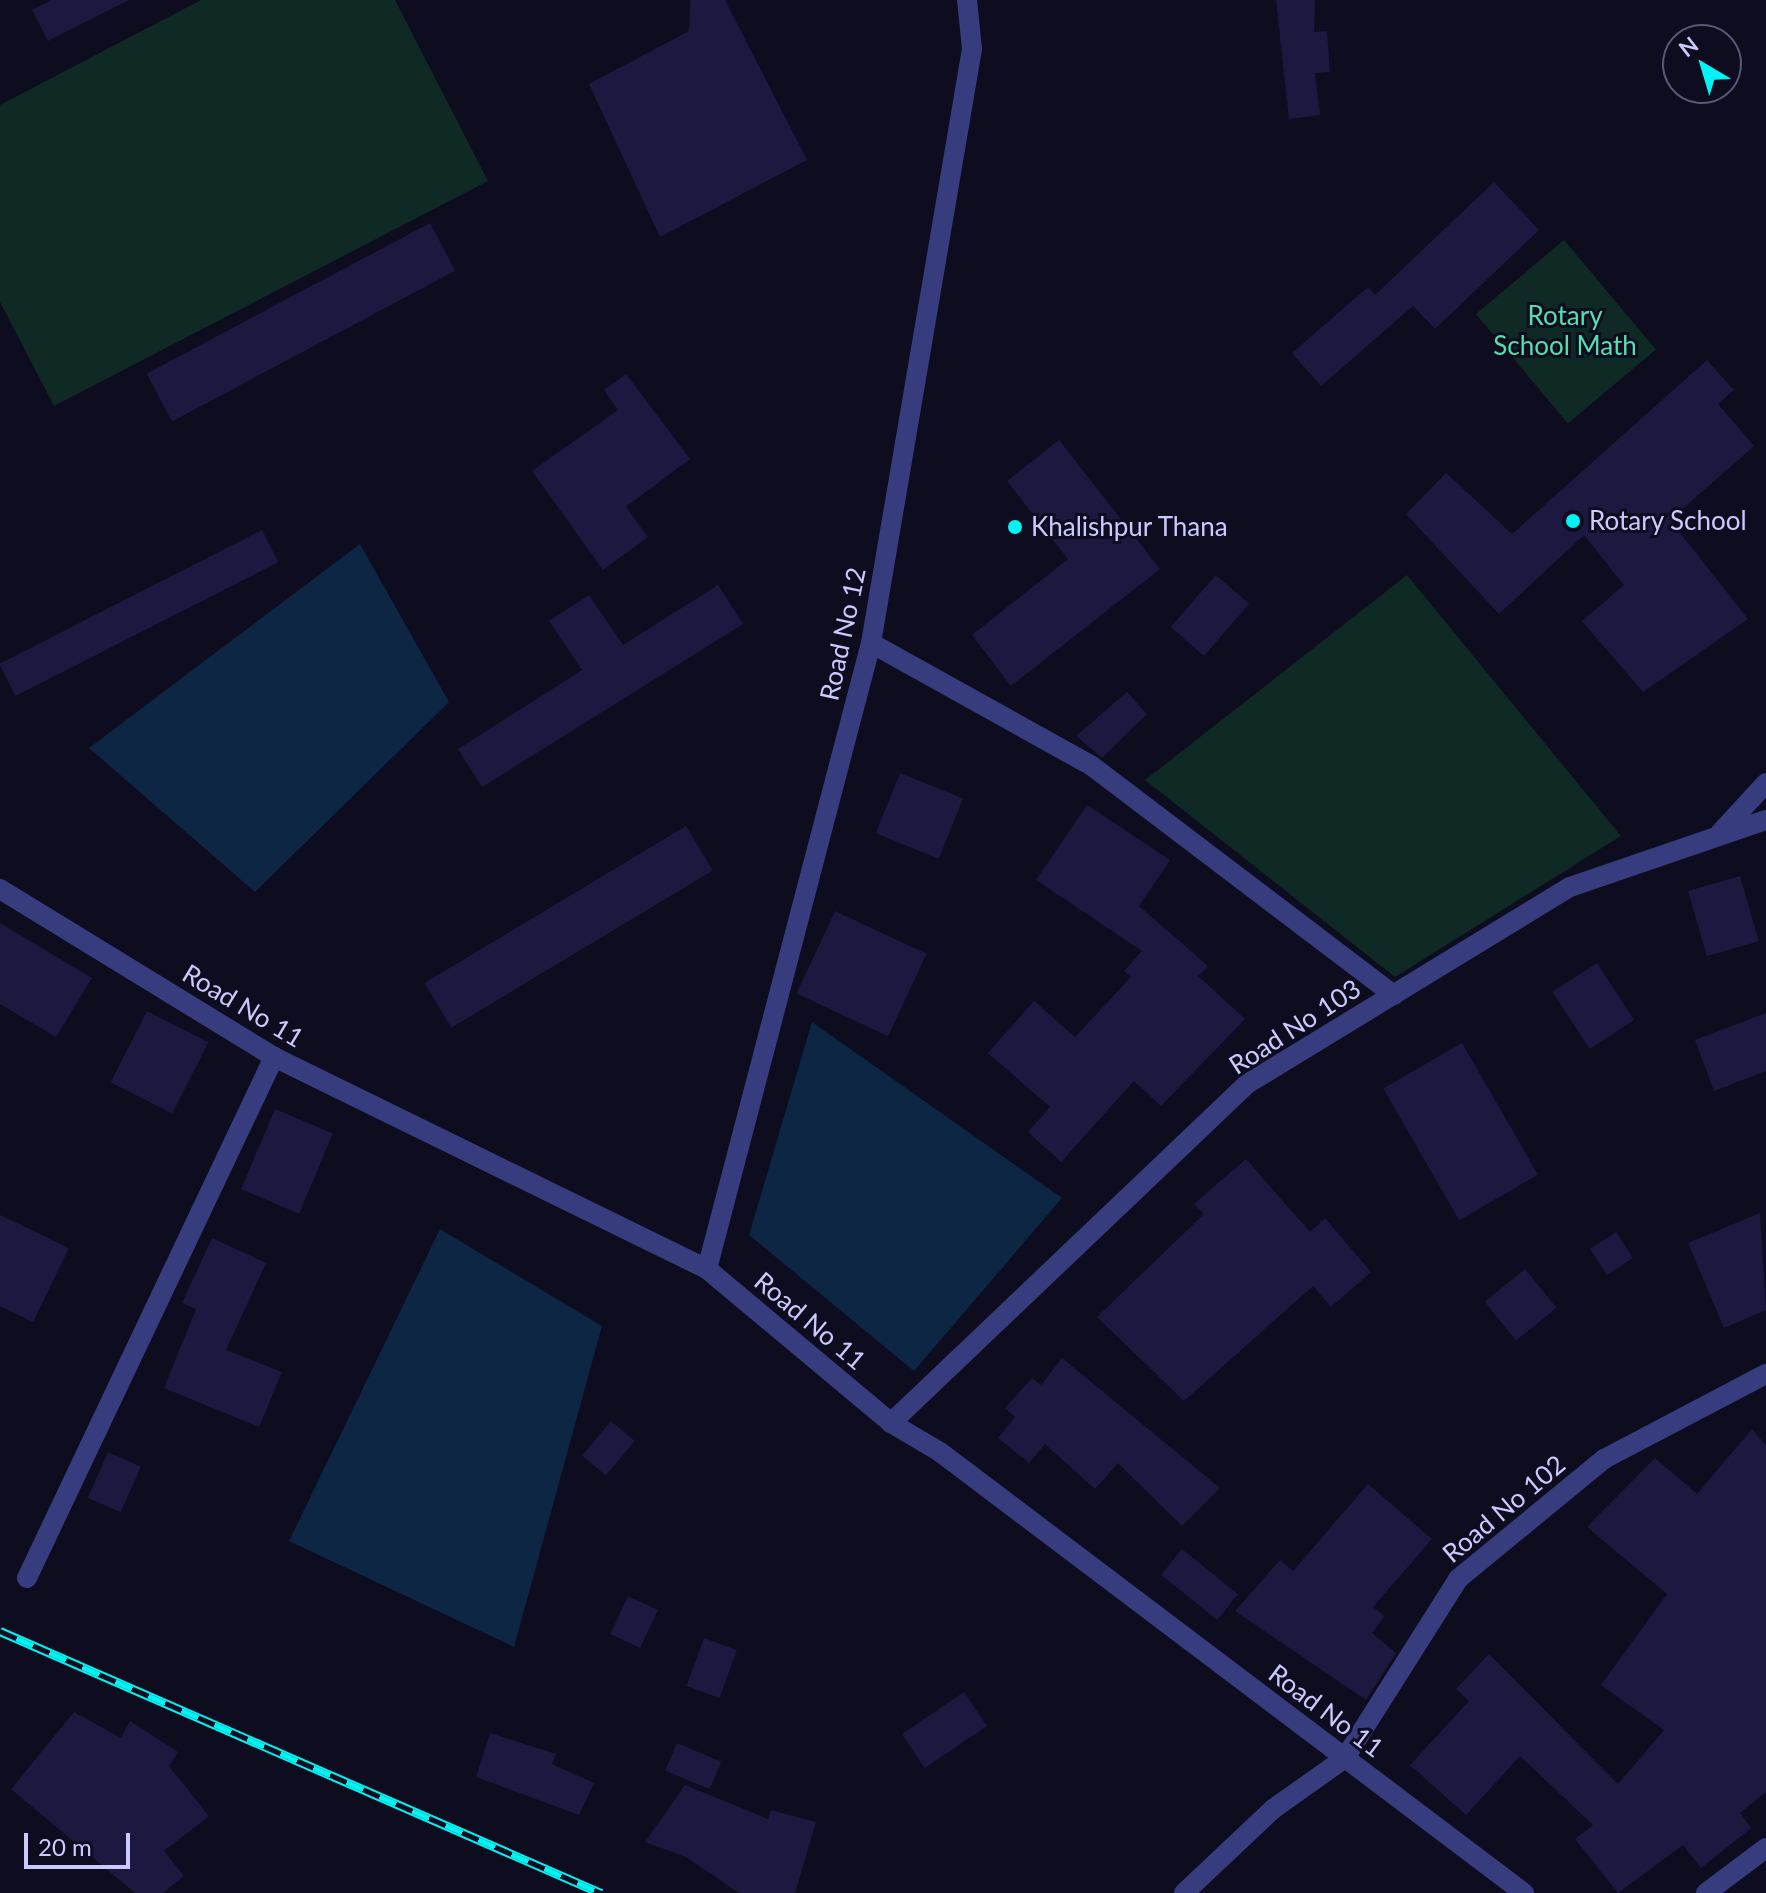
<!DOCTYPE html>
<html>
<head>
<meta charset="utf-8">
<style>
  body { margin:0 }
  #map { position:relative; width:1766px; height:1893px; overflow:hidden; background:#0e0c1f; font-family:Lato,sans-serif }
  div>[style] { position:absolute }
  [style*='--x'] { left:calc(var(--x)*1px); top:calc(var(--y)*1px); width:calc(var(--w)*1px); rotate:calc(var(--a)*1deg) }
  .green>* { inset:0; background:#0f2925; transform-origin:0 0 }
  .water>* { inset:0; background:#0c2643 }
  .building>* { inset:0; background:#1c1840; transform-origin:0 0 }
  .minor>* { height:20px; margin:-10px; padding:0 10px; transform-origin:10px; border-radius:10px; background:#373c7e }
  .rail>* { height:9px; margin-top:-4.5px; transform-origin:0; background:repeating-linear-gradient(90deg,#0e0c1f 0 18px,#01f4f4 0 36px); box-sizing:border-box; border-block:2px solid #01f4f4 }
  .dots>* { width:22px; height:22px; translate:-50% -50%; box-sizing:border-box; border:4px solid #0e0c1f; border-radius:50% }
  span { translate:-50% -50%; white-space:nowrap; text-align:center; line-height:1.15; -webkit-text-stroke:6px #0e0c1f; paint-order:stroke }
  .park-label { font-size:26px; color:#57deaf }
  .poi-label { font-size:26px; color:#cbcaff }
  .left { translate:0 -50%; text-align:left }
  .street-label { font-size:26px; color:#cbcaff }
  .north { position:absolute; left:1662px; top:24px; width:80px; height:80px; box-sizing:border-box; background:#0e0c1f; border:2px solid #5a5879; border-radius:50%; rotate:322deg; font-size:22px; font-weight:700; line-height:32px; text-align:center; color:#cbcaff }
  .north::after { content:''; display:block; margin:auto; width:28px; height:36px; background:#01f4f4; clip-path:polygon(50% 0,100% 100%,50% 72%,0 100%) }
  .scale { position:absolute; left:24px; top:1833px; width:106px; height:36px; box-sizing:border-box; border:4px solid #cbcaff; border-top:0; padding-left:10px; font-size:24px; line-height:28px; white-space:nowrap; color:#cbcaff; -webkit-text-stroke:6px #0e0c1f; paint-order:stroke }
</style>
</head>
<body>
<div id="map">
  <div class="green">
    <div style="clip-path:polygon(201px 0,395px 0,488px 181px,54px 406px,0 302px,0 105px)"></div>
    <div style="left:1564px;top:240px;width:143px;height:115px;rotate:50deg"></div>
    <div style="clip-path:polygon(1407px 575px,1621px 836px,1395px 977px,1145px 780px)"></div>
  </div>
  <div class="water">
    <div style="clip-path:polygon(360px 544px,449px 702px,255px 892px,89px 748px)"></div>
    <div style="clip-path:polygon(812px 1022px,1062px 1198px,914px 1371px,749px 1235px)"></div>
    <div style="clip-path:polygon(440px 1229px,602px 1326px,514px 1647px,289px 1541px)"></div>
  </div>
  <div class="building">
    <div style="clip-path:polygon(52px 0,129px 0,48px 41px,32px 10px)"></div>
    <div style="clip-path:polygon(690px 0,725px 0,807px 160px,660px 237px,589px 84px,689px 31px)"></div>
    <div style="clip-path:polygon(1276px 0,1315px 0,1314px 32px,1327px 31px,1330px 72px,1315px 73px,1320px 115px,1289px 119px)"></div>
    <div style="clip-path:polygon(1494px 182px,1539px 230px,1435px 329px,1413px 306px,1321px 386px,1292px 353px,1368px 287px,1375px 295px)"></div>
    <div style="left:430px;top:223px;width:54px;height:321px;rotate:62deg"></div>
    <div style="clip-path:polygon(1707px 360px,1734px 390px,1718px 404px,1754px 446px,1670px 520px,1748px 619px,1643px 692px,1582px 621px,1624px 585px,1584px 535px,1499px 614px,1406px 514px,1446px 473px,1512px 534px)"></div>
    <div style="clip-path:polygon(626px 374px,690px 459px,626px 507px,648px 537px,603px 570px,532px 471px,618px 410px,604px 390px)"></div>
    <div style="clip-path:polygon(1059px 440px,1160px 569px,1011px 686px,972px 635px,1068px 559px,1007px 481px)"></div>
    <div style="left:262px;top:530px;width:36px;height:295px;rotate:63deg"></div>
    <div style="left:1216px;top:575px;width:44px;height:69px;rotate:41deg"></div>
    <div style="clip-path:polygon(718px 585px,743px 624px,482px 787px,458px 749px,582px 670px,549px 621px,589px 595px,623px 645px)"></div>
    <div style="clip-path:polygon(1127px 692px,1147px 714px,1102px 758px,1076px 736px)"></div>
    <div style="left:900px;top:773px;width:68px;height:65px;rotate:22deg"></div>
    <div style="clip-path:polygon(1087px 805px,1170px 860px,1139px 906px,1208px 966px,1198px 976px,1245px 1019px,1161px 1106px,1134px 1081px,1061px 1162px,1028px 1132px,1050px 1107px,988px 1053px,1034px 1001px,1075px 1037px,1131px 977px,1124px 971px,1142px 951px,1036px 880px)"></div>
    <div style="left:686px;top:826px;width:52px;height:305px;rotate:59deg"></div>
    <div style="left:1740px;top:876px;width:68px;height:54px;rotate:74deg"></div>
    <div style="left:835px;top:911px;width:101px;height:91px;rotate:25deg"></div>
    <div style="clip-path:polygon(0 923px,92px 978px,56px 1037px,0 1004px)"></div>
    <div style="left:1597px;top:963px;width:68px;height:53px;rotate:57deg"></div>
    <div style="left:147px;top:1011px;width:69px;height:80px;rotate:27deg"></div>
    <div style="clip-path:polygon(1766px 1013px,1766px 1071px,1714px 1091px,1695px 1040px)"></div>
    <div style="left:1462px;top:1043px;width:152px;height:91px;rotate:60deg"></div>
    <div style="left:275px;top:1109px;width:63px;height:87px;rotate:23deg"></div>
    <div style="clip-path:polygon(1246px 1159px,1310px 1232px,1325px 1218px,1371px 1272px,1331px 1307px,1313px 1286px,1184px 1401px,1097px 1317px,1204px 1214px,1194px 1204px)"></div>
    <div style="clip-path:polygon(1760px 1213px,1766px 1310px,1724px 1328px,1688px 1243px)"></div>
    <div style="clip-path:polygon(0 1215px,69px 1248px,33px 1322px,0 1306px)"></div>
    <div style="left:1616px;top:1232px;width:31px;height:31px;rotate:57deg"></div>
    <div style="clip-path:polygon(212px 1238px,266px 1263px,226px 1350px,282px 1372px,259px 1427px,164px 1388px,196px 1309px,182px 1303px)"></div>
    <div style="left:1525px;top:1269px;width:50px;height:52px;rotate:51deg"></div>
    <div style="clip-path:polygon(1062px 1358px,1220px 1488px,1182px 1526px,1118px 1463px,1095px 1489px,1045px 1444px,1029px 1463px,998px 1438px,1015px 1417px,1005px 1408px,1032px 1378px,1041px 1385px)"></div>
    <div style="left:611px;top:1421px;width:31px;height:45px;rotate:40deg"></div>
    <div style="clip-path:polygon(1752px 1429px,1766px 1445px,1766px 1792px,1740px 1813px,1751px 1828px,1701px 1868px,1683px 1845px,1618px 1893px,1575px 1839px,1593px 1825px,1520px 1756px,1466px 1815px,1410px 1765px,1469px 1701px,1456px 1689px,1489px 1654px,1618px 1784px,1664px 1730px,1601px 1685px,1667px 1594px,1587px 1527px,1655px 1458px,1697px 1494px)"></div>
    <div style="left:108px;top:1452px;width:36px;height:50px;rotate:24deg"></div>
    <div style="clip-path:polygon(1368px 1484px,1432px 1539px,1373px 1607px,1385px 1616px,1372px 1633px,1396px 1653px,1366px 1700px,1235px 1611px,1280px 1560px,1293px 1571px)"></div>
    <div style="left:1182px;top:1549px;width:72px;height:33px;rotate:39deg"></div>
    <div style="left:628px;top:1596px;width:33px;height:42px;rotate:25deg"></div>
    <div style="left:704px;top:1638px;width:35px;height:51px;rotate:20deg"></div>
    <div style="left:964px;top:1692px;width:41px;height:75px;rotate:56deg"></div>
    <div style="clip-path:polygon(74px 1712px,121px 1738px,130px 1721px,178px 1752px,169px 1766px,209px 1816px,164px 1851px,184px 1876px,163px 1893px,135px 1893px,11px 1789px)"></div>
    <div style="clip-path:polygon(490px 1733px,556px 1754px,552px 1764px,594px 1783px,579px 1815px,476px 1777px)"></div>
    <div style="left:677px;top:1743px;width:48px;height:30px;rotate:23deg"></div>
    <div style="clip-path:polygon(685px 1785px,768px 1819px,771px 1810px,816px 1822px,795px 1893px,739px 1893px,686px 1857px,645px 1842px)"></div>
  </div>
  <div class="minor">
    <div style="--x:871;--y:643;--w:253;--a:29.1"></div>
    <div style="--x:1092;--y:766;--w:379;--a:37.2"></div>
    <div style="--x:1720;--y:833;--w:68;--a:-47.4"></div>
    <div style="--x:0;--y:889;--w:321;--a:31.5"></div>
    <div style="--x:274;--y:1057;--w:482;--a:26.1"></div>
    <div style="--x:707;--y:1269;--w:240;--a:39.9"></div>
    <div style="--x:891;--y:1423;--w:57;--a:30.6"></div>
    <div style="--x:940;--y:1452;--w:732;--a:37.06"></div>
    <div style="--x:707;--y:1269;--w:647;--a:-75.32"></div>
    <div style="--x:871;--y:643;--w:603;--a:-80.35"></div>
    <div style="--x:972;--y:49;--w:49;--a:-95.8"></div>
    <div style="--x:891;--y:1423;--w:492;--a:-43.6"></div>
    <div style="--x:1247;--y:1084;--w:378;--a:-31.4"></div>
    <div style="--x:1570;--y:887;--w:207;--a:-18.9"></div>
    <div style="--x:27;--y:1578;--w:577;--a:-64.63"></div>
    <div style="--x:1184;--y:1893;--w:122;--a:-43.3"></div>
    <div style="--x:1273;--y:1809;--w:88;--a:-35.3"></div>
    <div style="--x:1345;--y:1758;--w:212;--a:-57.7"></div>
    <div style="--x:1458;--y:1579;--w:189;--a:-39.4"></div>
    <div style="--x:1604;--y:1459;--w:183;--a:-27.7"></div>
    <div style="--x:1706;--y:1893;--w:75;--a:-36.9"></div>
  </div>
  <div class="rail">
    <div style="--x:0;--y:1631;--w:656;--a:23.55"></div>
  </div>
  <div class="dots">
    <div style="left:1573px;top:521px;background:#01f4f4"></div>
    <div style="left:1015px;top:527px;background:#01f4f4"></div>
  </div>
  <div class="park-label">
    <span style="left:1565px;top:331px">Rotary<br>School Math</span>
  </div>
  <div class="poi-label">
    <span class="left" style="left:1589px;top:521px">Rotary School</span>
    <span class="left" style="left:1031px;top:527px">Khalishpur Thana</span>
  </div>
  <div class="street-label">
    <span style="left:843px;top:634px;rotate:-78deg">Road No 12</span>
    <span style="left:243px;top:1006px;rotate:31deg">Road No 11</span>
    <span style="left:1295px;top:1027px;rotate:-33deg">Road No 103</span>
    <span style="left:810px;top:1321px;rotate:40deg">Road No 11</span>
    <span style="left:1504px;top:1509px;rotate:-40deg">Road No 102</span>
    <span style="left:1326px;top:1711px;rotate:37deg">Road No 11</span>
  </div>
  <div class="north">N</div>
  <div class="scale">20 m</div>
</div>
</body>
</html>
